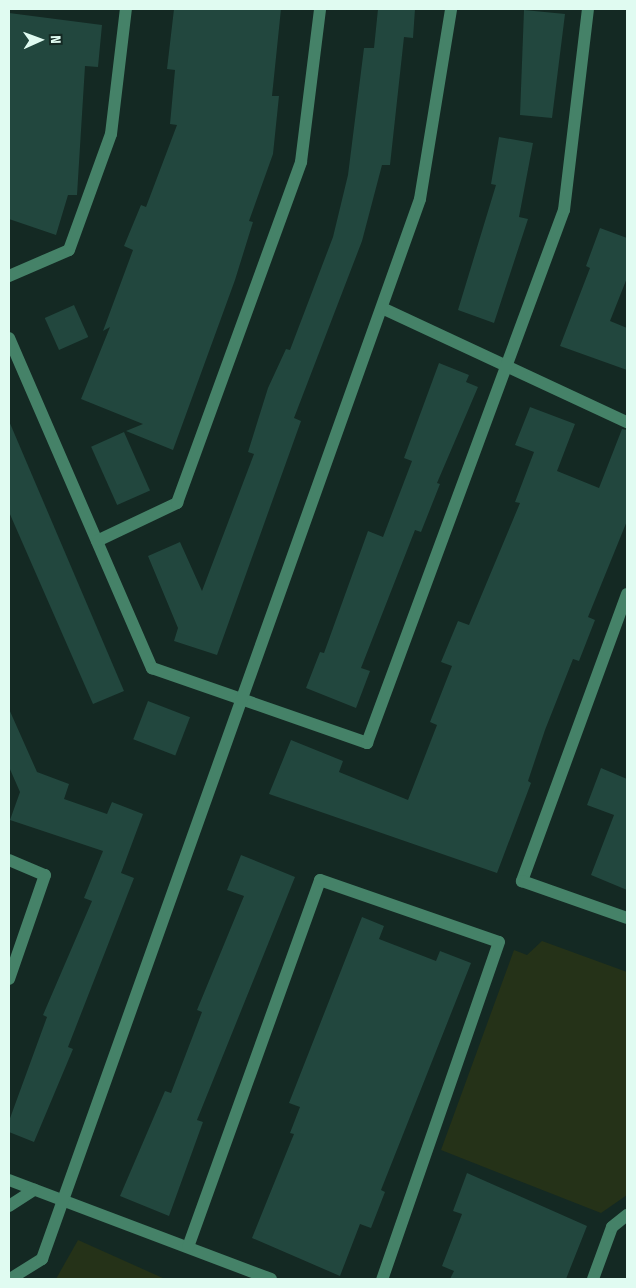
<!DOCTYPE html>
<html>
<head>
<meta charset="utf-8">
<style>
  body { margin:0 }
  #map { position:relative; width:636px; height:1288px; overflow:hidden; background:#142923; font-family:"Fira Sans Condensed",sans-serif }
  div>[style] { position:absolute }
  [style*='--x'] { left:calc(var(--x)*1px); top:calc(var(--y)*1px); width:calc(var(--w)*1px); rotate:calc(var(--a)*1deg) }
  .green>* { inset:0; background:#253218 }
  .building>* { inset:0; background:#22473e; transform-origin:0 0 }
  .minor>* { height:12px; margin:-6px; padding:0 6px; transform-origin:6px; border-radius:6px; background:#458268 }
  span { translate:-50% -50%; white-space:nowrap; text-align:center; line-height:1.15; -webkit-text-stroke:4.5px #142923; paint-order:stroke }
  .frame { position:absolute; inset:0; border:10px solid #e0fbf1; pointer-events:none }
  .north { position:absolute; left:15px; top:15px; width:50px; height:50px; -webkit-text-stroke:4px #142923; paint-order:stroke; rotate:88deg; font-size:14px; font-weight:700; line-height:20px; text-align:center; color:#e0fbf1 }
  .north::after { content:''; display:block; margin:auto; width:18px; height:22px; background:#e0fbf1; clip-path:polygon(50% 0,100% 100%,50% 72%,0 100%) }
</style>
</head>
<body>
<div id="map">
  <div class="green">
    <div style="clip-path:polygon(542px 941px,627px 972px,627px 1195px,601px 1213px,441px 1150px,514px 950px,527px 955px)"></div>
    <div style="clip-path:polygon(78px 1240px,165px 1279px,56px 1279px)"></div>
  </div>
  <div class="building">
    <div style="clip-path:polygon(174px 9px,281px 9px,272px 96px,279px 96px,273px 154px,249px 221px,253px 222px,235px 280px,173px 450px,126px 431px,143px 424px,81px 399px,110px 327px,103px 331px,133px 250px,124px 246px,141px 205px,146px 207px,177px 125px,170px 124px,175px 70px,167px 69px)"></div>
    <div style="clip-path:polygon(378px 9px,415px 9px,413px 38px,404px 37px,390px 165px,382px 165px,362px 241px,294px 418px,301px 421px,217px 655px,174px 641px,178px 628px,148px 556px,180px 542px,202px 591px,254px 454px,248px 452px,268px 388px,286px 349px,290px 350px,333px 237px,348px 175px,364px 48px,374px 48px)"></div>
    <div style="clip-path:polygon(524px 10px,565px 14px,552px 118px,520px 115px)"></div>
    <div style="clip-path:polygon(9px 13px,102px 25px,98px 67px,85px 66px,77px 195px,68px 195px,56px 235px,9px 219px)"></div>
    <div style="clip-path:polygon(499px 137px,533px 143px,519px 217px,528px 219px,494px 323px,458px 310px,496px 185px,491px 184px)"></div>
    <div style="clip-path:polygon(600px 228px,627px 238px,627px 278px,610px 321px,627px 328px,627px 370px,560px 346px,590px 268px,586px 266px)"></div>
    <div style="left:74px;top:305px;width:35px;height:32px;rotate:66deg"></div>
    <div style="clip-path:polygon(439px 363px,469px 375px,466px 382px,478px 387px,437px 483px,440px 484px,421px 532px,415px 530px,361px 668px,370px 671px,356px 708px,306px 688px,320px 652px,324px 653px,368px 531px,383px 537px,412px 461px,404px 458px)"></div>
    <div style="clip-path:polygon(530px 407px,575px 424px,557px 471px,599px 488px,622px 429px,627px 430px,627px 521px,588px 617px,595px 620px,579px 661px,573px 659px,545px 730px,528px 781px,531px 783px,497px 873px,269px 794px,291px 740px,343px 761px,339px 772px,408px 800px,437px 725px,430px 722px,452px 666px,441px 662px,458px 621px,469px 625px,520px 503px,515px 502px,534px 452px,515px 445px)"></div>
    <div style="clip-path:polygon(9px 421px,124px 691px,93px 704px,9px 512px)"></div>
    <div style="left:124px;top:432px;width:64px;height:36px;rotate:66deg"></div>
    <div style="left:148px;top:701px;width:45px;height:41px;rotate:21deg"></div>
    <div style="clip-path:polygon(9px 709px,37px 772px,69px 784px,64px 799px,107px 814px,112px 802px,143px 814px,121px 873px,134px 878px,68px 1047px,73px 1049px,34px 1142px,9px 1132px,9px 1121px,47px 1017px,43px 1015px,92px 901px,84px 898px,103px 851px,10px 820px,20px 792px,9px 767px)"></div>
    <div style="clip-path:polygon(601px 768px,627px 779px,627px 890px,591px 875px,614px 815px,587px 805px)"></div>
    <div style="clip-path:polygon(241px 855px,295px 877px,197px 1120px,203px 1122px,169px 1216px,120px 1196px,165px 1091px,171px 1093px,202px 1012px,197px 1010px,244px 896px,227px 890px)"></div>
    <div style="clip-path:polygon(362px 917px,384px 926px,379px 939px,436px 961px,440px 951px,471px 963px,381px 1190px,385px 1192px,371px 1228px,360px 1224px,340px 1276px,252px 1238px,294px 1134px,290px 1133px,300px 1107px,289px 1103px)"></div>
    <div style="clip-path:polygon(467px 1173px,587px 1226px,566px 1279px,450px 1279px,454px 1271px,442px 1266px,462px 1214px,453px 1211px)"></div>
  </div>
  <div class="minor">
    <div style="--x:9;--y:276;--w:65;--a:-23.4"></div>
    <div style="--x:69;--y:250;--w:123;--a:-70.1"></div>
    <div style="--x:111;--y:134;--w:126;--a:-83.2"></div>
    <div style="--x:382;--y:308;--w:270;--a:25"></div>
    <div style="--x:9;--y:338;--w:360;--a:66.6"></div>
    <div style="--x:152;--y:668;--w:228;--a:19.2"></div>
    <div style="--x:367;--y:743;--w:568;--a:-69.72"></div>
    <div style="--x:564;--y:210;--w:202;--a:-83.2"></div>
    <div style="--x:97;--y:541;--w:89;--a:-25.4"></div>
    <div style="--x:177;--y:503;--w:363;--a:-70"></div>
    <div style="--x:301;--y:162;--w:154;--a:-82.9"></div>
    <div style="--x:627;--y:594;--w:306;--a:110.1"></div>
    <div style="--x:522;--y:881;--w:111;--a:19.4"></div>
    <div style="--x:9;--y:860;--w:39;--a:23"></div>
    <div style="--x:45;--y:875;--w:110;--a:109.1"></div>
    <div style="--x:9;--y:1180;--w:280;--a:20.7"></div>
    <div style="--x:9;--y:1206;--w:30;--a:-33"></div>
    <div style="--x:188;--y:1247;--w:390;--a:-70.2"></div>
    <div style="--x:320;--y:880;--w:189;--a:19.1"></div>
    <div style="--x:499;--y:942;--w:357;--a:109.1"></div>
    <div style="--x:10;--y:1279;--w:38;--a:-32"></div>
    <div style="--x:42;--y:1259;--w:1125;--a:-70.37"></div>
    <div style="--x:420;--y:199;--w:193;--a:-80.7"></div>
    <div style="--x:593;--y:1279;--w:55;--a:-69.9"></div>
    <div style="--x:612;--y:1227;--w:19;--a:-39"></div>
  </div>
  <div class="frame"></div>
  <div class="north">N</div>
</div>
</body>
</html>
